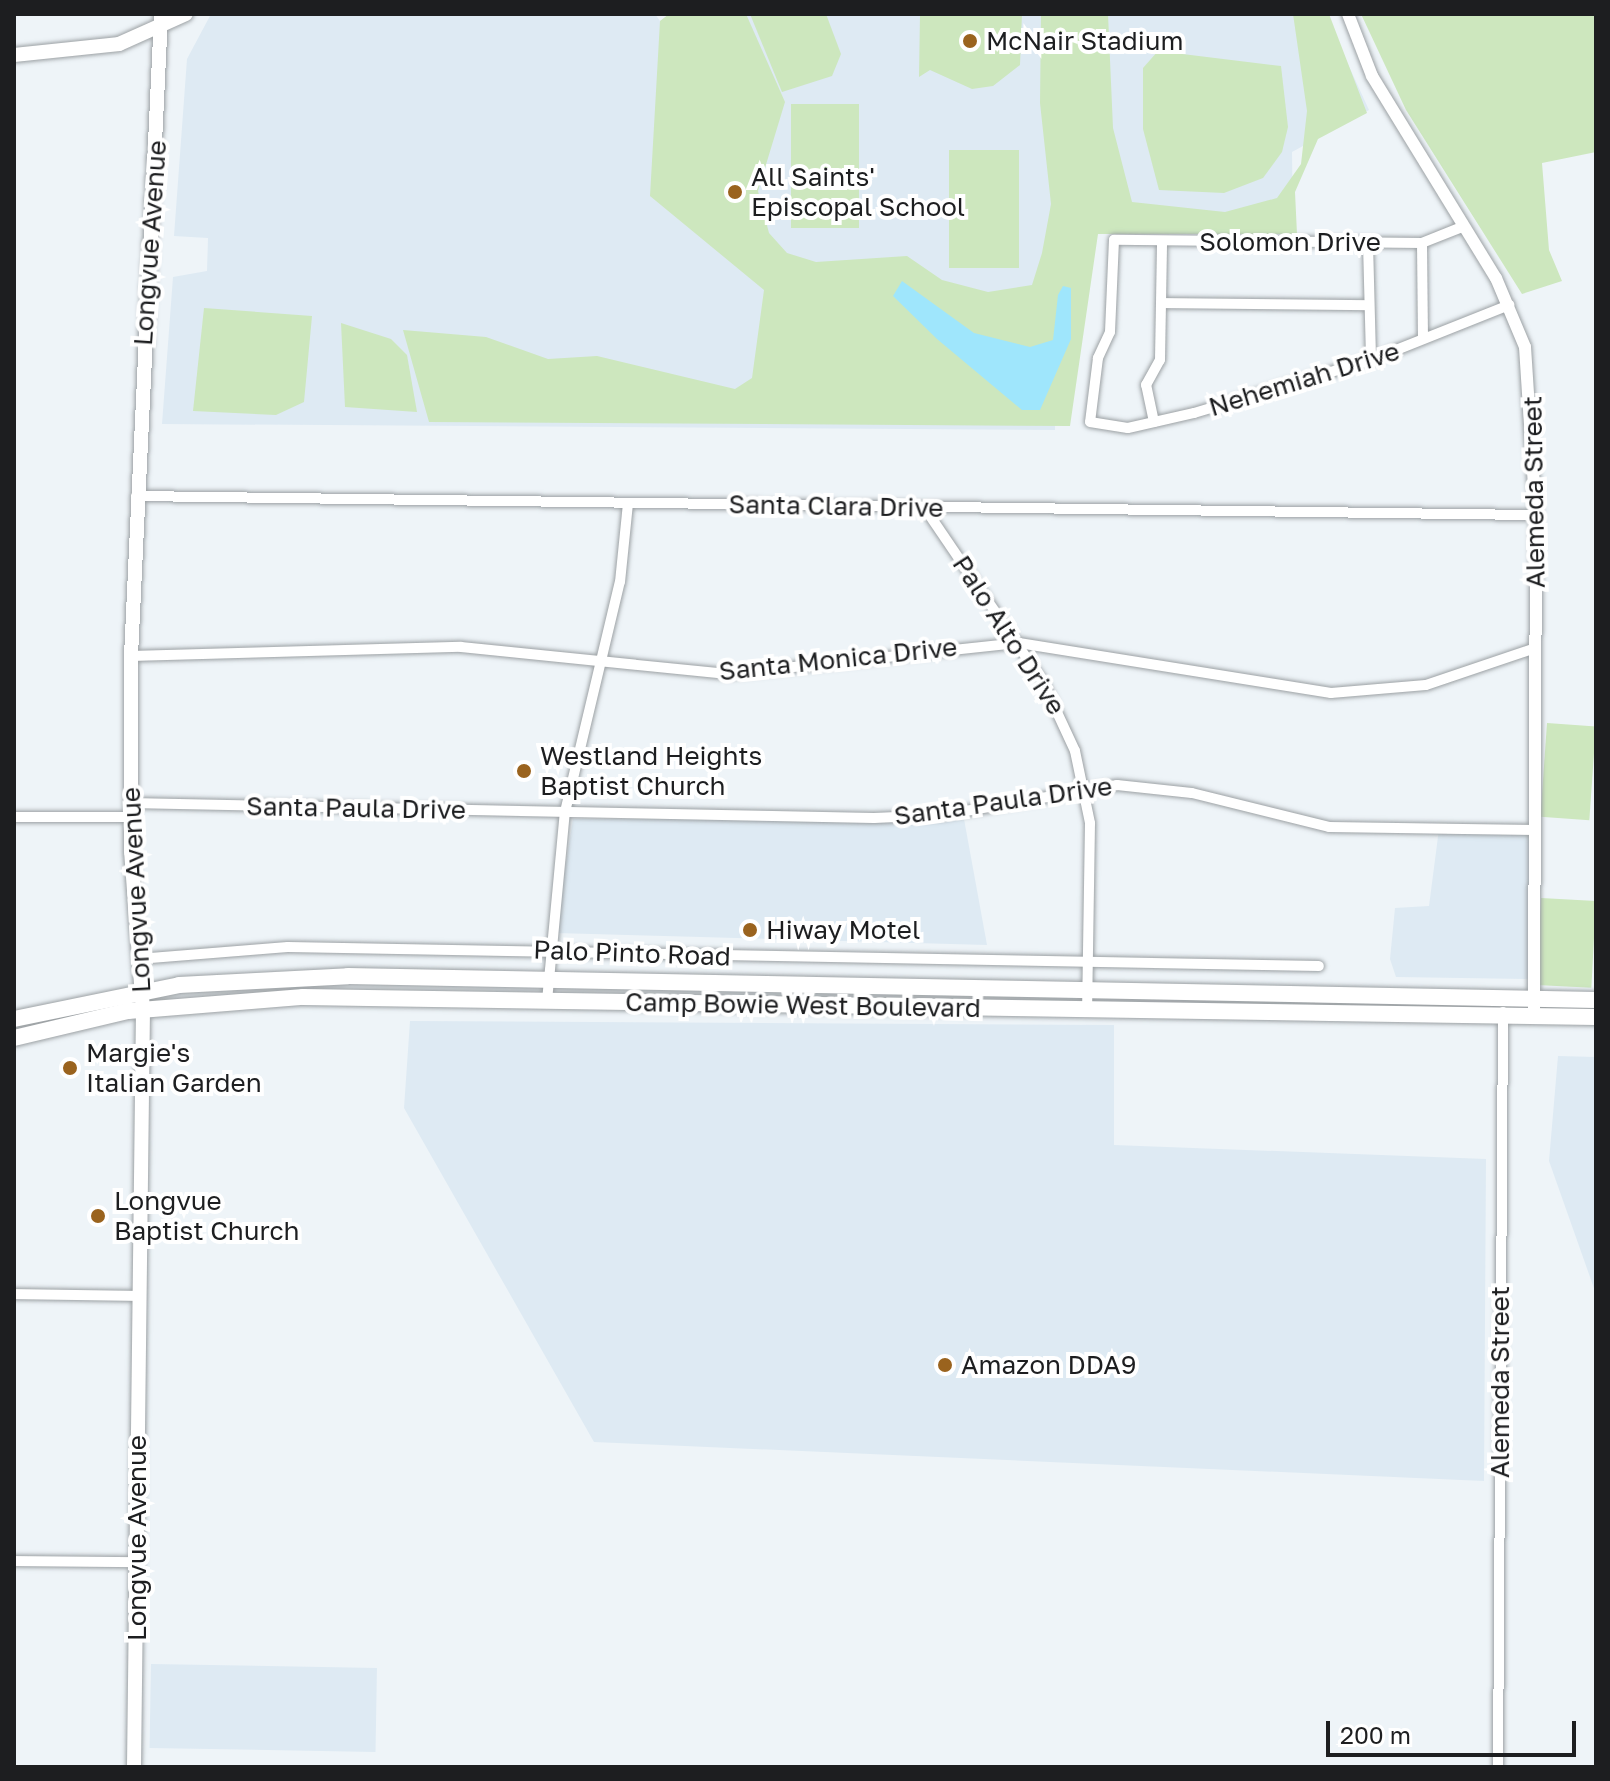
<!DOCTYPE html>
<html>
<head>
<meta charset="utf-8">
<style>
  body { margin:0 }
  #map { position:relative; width:1610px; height:1781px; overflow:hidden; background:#eef4f8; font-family:"Golos Text",sans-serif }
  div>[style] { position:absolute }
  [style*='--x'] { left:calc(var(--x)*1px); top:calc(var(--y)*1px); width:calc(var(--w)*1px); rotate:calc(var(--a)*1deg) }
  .built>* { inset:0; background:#deeaf3; transform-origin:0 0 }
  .green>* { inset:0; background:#cde7be; transform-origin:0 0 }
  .water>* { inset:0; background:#9fe6fc }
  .roads { filter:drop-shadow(0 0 2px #9ca1a4) drop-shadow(0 0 2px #9ca1a4) }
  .minor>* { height:10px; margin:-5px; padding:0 5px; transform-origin:5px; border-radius:5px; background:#fff }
  .tertiary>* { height:12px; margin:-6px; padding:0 6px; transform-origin:6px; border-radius:6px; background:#fff }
  .secondary>* { height:14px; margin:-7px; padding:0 7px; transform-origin:7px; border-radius:7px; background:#fff }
  .primary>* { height:16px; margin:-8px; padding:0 8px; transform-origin:8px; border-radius:8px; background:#fff }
  .dots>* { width:22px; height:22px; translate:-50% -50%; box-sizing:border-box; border:4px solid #fff; border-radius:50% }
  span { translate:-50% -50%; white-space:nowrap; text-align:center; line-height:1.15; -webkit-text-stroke:8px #fff; paint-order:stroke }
  .poi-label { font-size:26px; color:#1d1e20 }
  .left { translate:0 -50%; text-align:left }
  .street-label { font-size:26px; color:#1d1e20 }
  .frame { position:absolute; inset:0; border:16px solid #1d1e20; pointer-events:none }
  .scale { position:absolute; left:1326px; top:1721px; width:250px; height:36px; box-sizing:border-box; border:4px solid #1d1e20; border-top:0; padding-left:10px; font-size:24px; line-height:28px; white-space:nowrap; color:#1d1e20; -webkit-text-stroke:6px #fff; paint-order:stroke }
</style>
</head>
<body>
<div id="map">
  <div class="built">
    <div style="clip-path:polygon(211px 14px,655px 14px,660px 21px,672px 14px,1325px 14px,1369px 110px,1292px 152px,1293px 231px,1056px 231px,1055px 430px,162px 424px,173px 277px,207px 271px,208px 238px,174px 236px,187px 59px)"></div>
    <div style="clip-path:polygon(573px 819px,964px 819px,987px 945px,555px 933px)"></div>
    <div style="clip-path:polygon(1439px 829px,1535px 830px,1533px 979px,1396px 977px,1390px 959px,1395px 908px,1429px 906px)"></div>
    <div style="clip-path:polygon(410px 1021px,1114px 1025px,1114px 1145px,1486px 1159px,1484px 1481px,594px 1442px,404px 1108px)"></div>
    <div style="clip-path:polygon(1558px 1056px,1596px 1057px,1596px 1294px,1549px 1161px)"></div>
    <div style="left:151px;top:1664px;width:226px;height:84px;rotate:1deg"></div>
  </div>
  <div class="green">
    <div style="clip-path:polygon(669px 14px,746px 14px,785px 102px,758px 191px,769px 233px,787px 253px,816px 262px,907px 256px,942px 280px,988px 292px,1032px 285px,1042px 253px,1051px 204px,1040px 103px,1041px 14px,1108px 14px,1113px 128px,1132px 202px,1225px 212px,1277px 198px,1301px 164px,1307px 111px,1293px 14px,1329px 14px,1367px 113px,1318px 139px,1295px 192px,1297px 234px,1098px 234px,1070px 426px,429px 422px,403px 330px,486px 337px,548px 359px,597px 356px,735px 389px,752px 378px,764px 290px,650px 196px,660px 21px)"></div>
    <div style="clip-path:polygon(750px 14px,826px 14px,841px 54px,832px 76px,782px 92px)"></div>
    <div style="clip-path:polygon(920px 14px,1022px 14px,1020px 65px,993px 86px,972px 89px,930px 70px,919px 77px)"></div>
    <div style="clip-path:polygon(1361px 14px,1596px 14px,1596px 152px,1542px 163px,1549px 250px,1562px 281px,1522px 294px,1406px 110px)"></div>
    <div style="clip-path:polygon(1158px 51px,1281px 66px,1288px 127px,1282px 152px,1263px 178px,1224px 193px,1159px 190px,1143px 129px,1143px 68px)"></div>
    <div style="left:791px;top:104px;width:68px;height:124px"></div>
    <div style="left:1019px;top:150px;width:118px;height:70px;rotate:90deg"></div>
    <div style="clip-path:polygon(204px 308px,312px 316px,304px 402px,276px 415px,193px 411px)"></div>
    <div style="clip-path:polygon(341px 323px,391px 339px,407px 355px,417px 412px,345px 407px)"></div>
    <div style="left:1547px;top:723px;width:49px;height:94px;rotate:4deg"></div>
    <div style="left:1541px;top:898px;width:55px;height:87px;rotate:3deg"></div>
  </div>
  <div class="water">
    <div style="clip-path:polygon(902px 281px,974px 333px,1030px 347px,1053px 340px,1058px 295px,1063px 286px,1071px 288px,1071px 339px,1040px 410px,1022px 410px,937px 339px,893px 296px)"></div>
  </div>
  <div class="roads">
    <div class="minor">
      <div style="--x:1462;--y:227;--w:43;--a:158.2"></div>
      <div style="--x:1422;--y:243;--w:308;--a:-179.4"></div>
      <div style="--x:1114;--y:240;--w:92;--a:92.5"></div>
      <div style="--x:1110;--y:332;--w:29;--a:115"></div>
      <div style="--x:1098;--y:358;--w:64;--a:97.1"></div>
      <div style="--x:1090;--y:422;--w:38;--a:9"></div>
      <div style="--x:1128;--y:428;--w:68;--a:-12.8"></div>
      <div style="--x:1194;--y:413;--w:185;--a:-16.7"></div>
      <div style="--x:1371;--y:360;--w:149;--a:-21.7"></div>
      <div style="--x:1368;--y:243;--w:117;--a:88.5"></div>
      <div style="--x:1422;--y:243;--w:93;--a:89.4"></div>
      <div style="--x:1162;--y:303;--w:206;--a:0.6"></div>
      <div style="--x:1154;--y:422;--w:38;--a:-102"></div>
      <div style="--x:1146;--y:385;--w:29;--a:-61"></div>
      <div style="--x:1160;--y:360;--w:119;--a:-89"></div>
      <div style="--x:136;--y:496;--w:1400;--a:0.78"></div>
      <div style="--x:924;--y:507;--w:212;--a:55.8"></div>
      <div style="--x:1043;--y:682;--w:76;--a:65.1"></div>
      <div style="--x:1075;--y:751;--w:74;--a:78.2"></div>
      <div style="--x:1090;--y:823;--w:186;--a:90.9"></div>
      <div style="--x:131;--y:656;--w:330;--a:-1.6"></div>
      <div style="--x:461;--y:647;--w:268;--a:5.8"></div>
      <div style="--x:728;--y:674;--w:293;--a:-6.1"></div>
      <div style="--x:1019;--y:643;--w:316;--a:9.1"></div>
      <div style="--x:1331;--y:693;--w:95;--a:-4.8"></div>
      <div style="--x:1426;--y:685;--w:115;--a:-18.7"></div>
      <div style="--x:130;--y:803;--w:744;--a:1.16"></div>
      <div style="--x:874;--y:818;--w:68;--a:-2.5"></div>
      <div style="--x:942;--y:815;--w:178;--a:-9.7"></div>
      <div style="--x:1117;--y:785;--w:75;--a:6.1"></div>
      <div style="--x:1192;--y:793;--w:141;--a:13.9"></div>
      <div style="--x:1329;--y:827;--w:206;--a:0.8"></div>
      <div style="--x:14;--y:817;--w:116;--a:0"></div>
      <div style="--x:138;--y:959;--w:150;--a:-4.6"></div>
      <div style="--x:288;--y:947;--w:1031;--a:1.06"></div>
      <div style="--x:547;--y:1001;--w:190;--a:-84.6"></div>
      <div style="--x:565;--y:812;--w:236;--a:-76.6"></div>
      <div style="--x:620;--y:582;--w:79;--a:-84.2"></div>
      <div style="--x:14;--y:1294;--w:124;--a:0.9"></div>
      <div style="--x:14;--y:1561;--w:124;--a:0.5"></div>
      <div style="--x:1498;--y:1767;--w:755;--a:-89.62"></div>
    </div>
    <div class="tertiary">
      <div style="--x:1348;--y:14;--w:66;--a:68.8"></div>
      <div style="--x:1372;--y:76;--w:237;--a:58.5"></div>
      <div style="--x:1496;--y:278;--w:75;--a:67.2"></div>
      <div style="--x:1525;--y:347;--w:168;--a:86.3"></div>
      <div style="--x:1536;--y:515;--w:502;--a:90.23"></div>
    </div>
    <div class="secondary">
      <div style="--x:14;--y:55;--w:106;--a:-6"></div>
      <div style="--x:119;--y:44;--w:73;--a:-24.1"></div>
      <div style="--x:134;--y:1767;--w:757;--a:-89.32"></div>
      <div style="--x:143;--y:1010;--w:158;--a:-94.3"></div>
      <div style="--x:131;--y:852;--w:196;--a:-90"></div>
      <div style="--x:131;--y:656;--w:643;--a:-87.32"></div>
    </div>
    <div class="primary">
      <div style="--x:14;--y:1019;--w:168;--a:-11.6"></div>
      <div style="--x:179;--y:985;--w:169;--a:-3"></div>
      <div style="--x:348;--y:976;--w:1248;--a:1.1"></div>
      <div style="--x:14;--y:1038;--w:117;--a:-13.3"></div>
      <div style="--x:128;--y:1011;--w:176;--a:-4.6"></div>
      <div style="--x:303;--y:997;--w:1293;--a:0.89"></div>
    </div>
  </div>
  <div class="dots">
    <div style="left:970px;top:41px;background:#9a631e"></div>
    <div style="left:735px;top:192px;background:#9a631e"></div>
    <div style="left:524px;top:771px;background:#9a631e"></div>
    <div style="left:750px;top:930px;background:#9a631e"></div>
    <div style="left:70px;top:1068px;background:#9a631e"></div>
    <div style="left:98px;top:1216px;background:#9a631e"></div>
    <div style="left:945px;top:1365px;background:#9a631e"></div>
  </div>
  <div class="poi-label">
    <span class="left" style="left:986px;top:41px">McNair Stadium</span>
    <span class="left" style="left:751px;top:192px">All Saints'<br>Episcopal School</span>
    <span class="left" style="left:540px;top:771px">Westland Heights<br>Baptist Church</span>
    <span class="left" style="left:766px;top:930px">Hiway Motel</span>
    <span class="left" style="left:86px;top:1068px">Margie's<br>Italian Garden</span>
    <span class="left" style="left:114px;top:1216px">Longvue<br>Baptist Church</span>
    <span class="left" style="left:961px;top:1365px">Amazon DDA9</span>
  </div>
  <div class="street-label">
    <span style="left:1290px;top:242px">Solomon Drive</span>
    <span style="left:150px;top:243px;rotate:-86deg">Longvue Avenue</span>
    <span style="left:1304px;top:379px;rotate:-17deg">Nehemiah Drive</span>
    <span style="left:1534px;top:492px;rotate:-91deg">Alemeda Street</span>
    <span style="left:836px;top:506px;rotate:1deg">Santa Clara Drive</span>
    <span style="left:1009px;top:635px;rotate:57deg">Palo Alto Drive</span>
    <span style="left:838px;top:659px;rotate:-6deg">Santa Monica Drive</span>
    <span style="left:1003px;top:801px;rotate:-8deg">Santa Paula Drive</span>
    <span style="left:356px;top:808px;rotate:1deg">Santa Paula Drive</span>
    <span style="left:136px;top:890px;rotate:-93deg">Longvue Avenue</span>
    <span style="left:632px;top:953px;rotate:2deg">Palo Pinto Road</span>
    <span style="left:803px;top:1005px;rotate:1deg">Camp Bowie West Boulevard</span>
    <span style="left:1500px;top:1382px;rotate:-90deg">Alemeda Street</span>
    <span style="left:137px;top:1538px;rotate:-90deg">Longvue Avenue</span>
  </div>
  <div class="frame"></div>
  <div class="scale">200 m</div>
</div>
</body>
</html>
